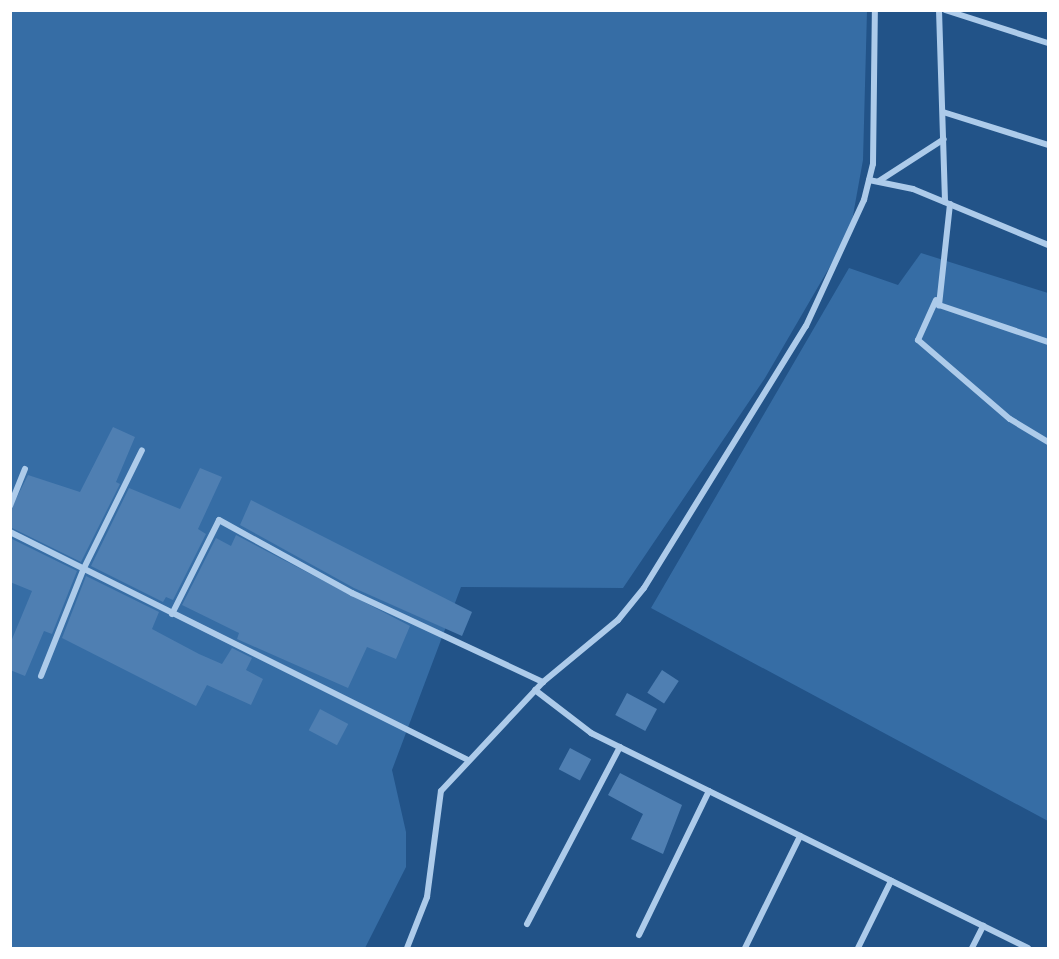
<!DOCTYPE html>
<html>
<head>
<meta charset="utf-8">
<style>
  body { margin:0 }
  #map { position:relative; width:1059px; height:959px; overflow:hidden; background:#225388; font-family:"DM Sans",sans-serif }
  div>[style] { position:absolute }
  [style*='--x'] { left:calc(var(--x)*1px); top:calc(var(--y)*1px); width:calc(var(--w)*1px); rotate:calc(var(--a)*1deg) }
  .green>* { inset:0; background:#366da5 }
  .building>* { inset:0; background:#4f7fb2; transform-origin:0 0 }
  .minor>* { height:6px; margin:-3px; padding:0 3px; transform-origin:3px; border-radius:3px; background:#adcbea }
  span { translate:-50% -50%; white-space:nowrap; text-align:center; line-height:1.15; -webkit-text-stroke:4.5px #225388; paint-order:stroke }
  .frame { position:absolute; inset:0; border:12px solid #fff; pointer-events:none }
</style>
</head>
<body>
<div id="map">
  <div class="green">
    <div style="clip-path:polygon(10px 11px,867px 11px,863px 160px,850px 232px,765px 378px,623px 588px,461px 587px,392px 770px,406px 832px,406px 867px,365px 948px,11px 948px)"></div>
    <div style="clip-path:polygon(921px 253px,1048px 293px,1048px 821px,651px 608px,849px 268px,898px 285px)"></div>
  </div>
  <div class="building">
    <div style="clip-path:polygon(113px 427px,135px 437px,116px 482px,120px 484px,81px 562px,10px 527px,10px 511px,28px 475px,80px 492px)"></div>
    <div style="clip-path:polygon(200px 468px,222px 477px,198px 529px,206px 534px,173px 600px,166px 597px,163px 602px,91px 566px,129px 488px,180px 509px)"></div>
    <div style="clip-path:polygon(251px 500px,472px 612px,462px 636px,354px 588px,240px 525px)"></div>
    <div style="clip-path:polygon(236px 535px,410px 626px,396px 659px,367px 647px,348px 688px,237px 639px,239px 633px,182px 605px,216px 538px,231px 546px)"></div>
    <div style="clip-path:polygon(10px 538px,77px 571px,52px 634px,44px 631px,25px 676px,10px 670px,10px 644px,32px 591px,10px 582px)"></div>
    <div style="clip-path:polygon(86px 576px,159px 612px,152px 629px,199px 654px,222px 664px,232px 648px,252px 658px,246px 670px,263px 679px,251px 705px,207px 685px,196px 706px,62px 638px)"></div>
    <div style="left:662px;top:670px;width:20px;height:27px;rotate:33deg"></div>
    <div style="left:627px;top:693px;width:34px;height:25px;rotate:28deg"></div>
    <div style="left:320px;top:709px;width:32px;height:24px;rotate:28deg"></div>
    <div style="left:570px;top:748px;width:24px;height:24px;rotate:28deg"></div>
    <div style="clip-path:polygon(620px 773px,682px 805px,663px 854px,631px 839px,643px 814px,608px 795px)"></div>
  </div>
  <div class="minor">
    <div style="--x:939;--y:10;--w:192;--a:88.2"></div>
    <div style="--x:945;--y:10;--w:108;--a:17.8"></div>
    <div style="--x:943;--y:112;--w:110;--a:17.4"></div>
    <div style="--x:869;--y:180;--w:45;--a:11.6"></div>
    <div style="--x:913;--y:189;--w:146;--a:22.5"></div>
    <div style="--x:879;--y:181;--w:77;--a:-32.9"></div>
    <div style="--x:950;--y:204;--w:102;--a:96.2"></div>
    <div style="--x:939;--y:305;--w:115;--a:18.7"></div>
    <div style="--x:936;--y:300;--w:44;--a:114.2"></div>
    <div style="--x:918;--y:340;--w:121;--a:40.7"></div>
    <div style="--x:1010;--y:419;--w:44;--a:31.2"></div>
    <div style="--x:10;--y:506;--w:40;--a:-68"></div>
    <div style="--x:10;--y:532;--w:512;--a:26.46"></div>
    <div style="--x:172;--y:614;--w:105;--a:-63.4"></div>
    <div style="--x:219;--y:520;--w:152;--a:28.8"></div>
    <div style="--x:352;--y:593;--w:211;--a:25"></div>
    <div style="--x:41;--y:676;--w:116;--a:-68.3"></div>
    <div style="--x:84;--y:568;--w:131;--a:-63.8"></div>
    <div style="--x:535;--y:690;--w:71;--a:37.5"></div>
    <div style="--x:591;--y:733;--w:487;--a:26.2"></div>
    <div style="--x:527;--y:924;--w:200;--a:-62.3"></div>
    <div style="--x:639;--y:935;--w:160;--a:-64.1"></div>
    <div style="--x:407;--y:948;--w:55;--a:-68.6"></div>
    <div style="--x:427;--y:897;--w:107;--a:-82.5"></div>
    <div style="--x:441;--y:791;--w:149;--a:-46.9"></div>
    <div style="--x:543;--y:682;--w:97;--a:-39.6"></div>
    <div style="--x:618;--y:620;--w:41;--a:-50.9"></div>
    <div style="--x:644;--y:588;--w:308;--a:-58.3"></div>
    <div style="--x:806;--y:326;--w:139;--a:-65.3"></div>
    <div style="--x:864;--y:200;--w:37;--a:-76"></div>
    <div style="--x:873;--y:164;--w:154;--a:-89.3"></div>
    <div style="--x:745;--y:948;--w:125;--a:-63.8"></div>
    <div style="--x:858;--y:948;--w:75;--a:-63.8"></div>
    <div style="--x:972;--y:948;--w:25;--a:-63"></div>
  </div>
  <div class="frame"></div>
</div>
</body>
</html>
